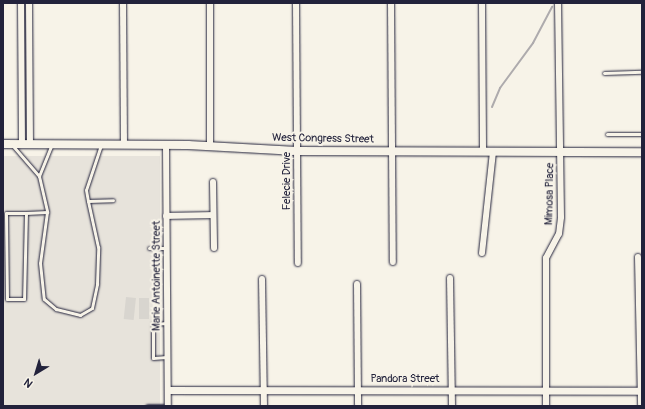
<!DOCTYPE html>
<html>
<head>
<meta charset="utf-8">
<style>
  body { margin:0 }
  #map { position:relative; width:645px; height:409px; overflow:hidden; background:#f7f3e8; font-family:Pangolin,sans-serif }
  div>[style] { position:absolute }
  [style*='--x'] { left:calc(var(--x)*1px); top:calc(var(--y)*1px); width:calc(var(--w)*1px); rotate:calc(var(--a)*1deg) }
  .built>* { inset:0; background:#e7e3db; transform-origin:0 0 }
  .green>* { inset:0; background:#d8d5cf; transform-origin:0 0 }
  .stream>* { height:2px; margin:-1px; padding:0 1px; transform-origin:1px; border-radius:1px; background:#aeabad }
  .roads { filter:drop-shadow(0 0 1px #22223b) drop-shadow(0 0 1px #22223b) }
  .service>* { height:3px; margin:-1.5px; padding:0 1.5px; transform-origin:1.5px; border-radius:1.5px; background:#f7f3e8 }
  .minor>* { height:6px; margin:-3px; padding:0 3px; transform-origin:3px; border-radius:3px; background:#f7f3e8 }
  .tertiary>* { height:7px; margin:-3.5px; padding:0 3.5px; transform-origin:3.5px; border-radius:3.5px; background:#f7f3e8 }
  .secondary>* { height:8px; margin:-4px; padding:0 4px; transform-origin:4px; border-radius:4px; background:#f7f3e8 }
  span { translate:-50% -50%; white-space:nowrap; text-align:center; line-height:1.15; -webkit-text-stroke:4px #f7f3e8; paint-order:stroke }
  .street-label { font-size:11px; color:#22223b }
  .frame { position:absolute; inset:0; border:4px solid #22223b; pointer-events:none }
  .north { position:absolute; left:16px; top:353px; width:40px; height:40px; -webkit-text-stroke:3px #f7f3e8; paint-order:stroke; rotate:218deg; font-size:11px; font-weight:700; line-height:16px; text-align:center; color:#22223b }
  .north::after { content:''; display:block; margin:auto; width:14px; height:18px; background:#22223b; clip-path:polygon(50% 0,100% 100%,50% 72%,0 100%) }
</style>
</head>
<body>
<div id="map">
  <div class="built">
    <div style="left:160px;top:156px;width:250px;height:157px;rotate:90deg"></div>
  </div>
  <div class="green">
    <div style="left:126px;top:297px;width:10px;height:22px;rotate:6deg"></div>
    <div style="left:139px;top:298px;width:10px;height:21px"></div>
  </div>
  <div class="stream">
    <div style="--x:492;--y:107;--w:21;--a:-67"></div>
    <div style="--x:500;--y:88;--w:56;--a:-53.7"></div>
    <div style="--x:533;--y:43;--w:41;--a:-62.2"></div>
  </div>
  <div class="roads">
    <div class="service">
      <div style="--x:604;--y:73;--w:38;--a:-2"></div>
      <div style="--x:607;--y:134;--w:35;--a:0"></div>
      <div style="--x:101;--y:145;--w:47;--a:108.4"></div>
      <div style="--x:86;--y:190;--w:11;--a:80"></div>
      <div style="--x:88;--y:201;--w:25;--a:-2"></div>
      <div style="--x:13;--y:146;--w:40;--a:49"></div>
      <div style="--x:39;--y:176;--w:37;--a:77"></div>
      <div style="--x:47;--y:212;--w:51;--a:97.8"></div>
      <div style="--x:40;--y:263;--w:36;--a:84"></div>
      <div style="--x:44;--y:299;--w:16;--a:40"></div>
      <div style="--x:56;--y:309;--w:25;--a:14"></div>
      <div style="--x:80;--y:315;--w:14;--a:-30"></div>
      <div style="--x:92;--y:308;--w:25;--a:-78"></div>
      <div style="--x:97;--y:284;--w:37;--a:-88"></div>
      <div style="--x:98;--y:247;--w:47;--a:-102.3"></div>
      <div style="--x:39;--y:176;--w:32;--a:-68"></div>
      <div style="--x:6;--y:213;--w:20;--a:0"></div>
      <div style="--x:26;--y:213;--w:86;--a:91.3"></div>
      <div style="--x:24;--y:299;--w:17;--a:180"></div>
      <div style="--x:7;--y:299;--w:86;--a:-90.7"></div>
      <div style="--x:26;--y:213;--w:21;--a:-3"></div>
      <div style="--x:149;--y:248;--w:18;--a:0"></div>
      <div style="--x:167;--y:323;--w:14;--a:176"></div>
      <div style="--x:153;--y:324;--w:34;--a:90"></div>
      <div style="--x:153;--y:358;--w:14;--a:-4"></div>
      <div style="--x:147;--y:406;--w:21;--a:0"></div>
    </div>
    <div class="minor">
      <div style="--x:21;--y:3;--w:141;--a:89.6"></div>
      <div style="--x:29;--y:3;--w:141;--a:89.6"></div>
      <div style="--x:123;--y:3;--w:142;--a:89.6"></div>
      <div style="--x:210;--y:3;--w:143;--a:90"></div>
      <div style="--x:296;--y:3;--w:260;--a:89.6"></div>
      <div style="--x:391;--y:3;--w:259;--a:89.6"></div>
      <div style="--x:482;--y:3;--w:149;--a:89.6"></div>
      <div style="--x:166;--y:145;--w:261;--a:89.6"></div>
      <div style="--x:213;--y:182;--w:66;--a:89.1"></div>
      <div style="--x:166;--y:216;--w:47;--a:-1.2"></div>
      <div style="--x:482;--y:253;--w:102;--a:-83.8"></div>
      <div style="--x:638;--y:257;--w:149;--a:88.8"></div>
      <div style="--x:450;--y:278;--w:128;--a:89.1"></div>
      <div style="--x:262;--y:279;--w:127;--a:89.1"></div>
      <div style="--x:357;--y:284;--w:122;--a:89.5"></div>
      <div style="--x:546;--y:406;--w:148;--a:-90"></div>
      <div style="--x:546;--y:258;--w:27;--a:-62"></div>
      <div style="--x:559;--y:234;--w:17;--a:-83"></div>
      <div style="--x:561;--y:217;--w:214;--a:-90.8"></div>
    </div>
    <div class="tertiary">
      <div style="--x:168;--y:390;--w:474;--a:0.1"></div>
    </div>
    <div class="secondary">
      <div style="--x:3;--y:144;--w:185;--a:0.3"></div>
      <div style="--x:188;--y:145;--w:109;--a:3.2"></div>
      <div style="--x:297;--y:151;--w:345;--a:0.2"></div>
    </div>
  </div>
  <div class="street-label">
    <span style="left:323px;top:139px;rotate:1deg">West Congress Street</span>
    <span style="left:287px;top:181px;rotate:-90deg">Felecie Drive</span>
    <span style="left:550px;top:194px;rotate:-89deg">Mimosa Place</span>
    <span style="left:157px;top:276px;rotate:-90deg">Marie Antoinette Street</span>
    <span style="left:405px;top:379px">Pandora Street</span>
  </div>
  <div class="frame"></div>
  <div class="north">N</div>
</div>
</body>
</html>
